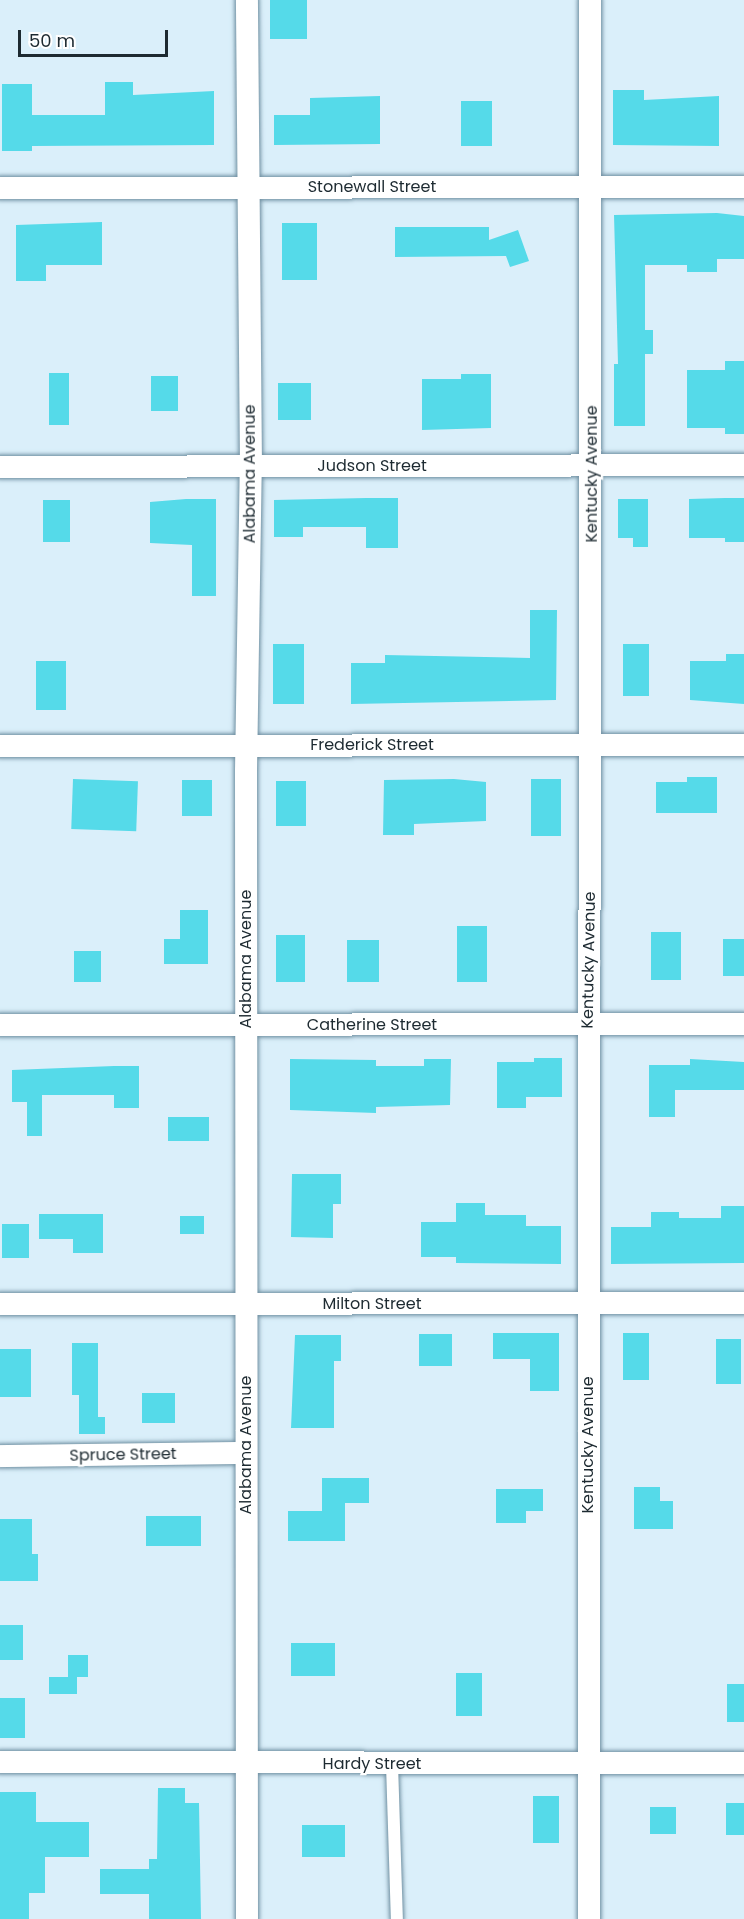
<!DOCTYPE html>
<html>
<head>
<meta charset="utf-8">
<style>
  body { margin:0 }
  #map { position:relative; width:744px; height:1919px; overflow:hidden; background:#daeffa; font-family:Poppins,sans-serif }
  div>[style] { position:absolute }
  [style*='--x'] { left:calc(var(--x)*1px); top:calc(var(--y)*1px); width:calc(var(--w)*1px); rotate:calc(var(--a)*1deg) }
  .building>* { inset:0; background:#55dae9; transform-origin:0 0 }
  .roads { filter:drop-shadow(0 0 2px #7090a2) drop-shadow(0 0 2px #7090a2) }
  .service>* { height:12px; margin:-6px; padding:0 6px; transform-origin:6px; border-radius:6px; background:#fff }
  .minor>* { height:22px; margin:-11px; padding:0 11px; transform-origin:11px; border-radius:11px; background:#fff }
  span { translate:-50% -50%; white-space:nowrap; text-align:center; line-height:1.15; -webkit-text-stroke:4.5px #fff; paint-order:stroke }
  .street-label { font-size:16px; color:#1d2a31 }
  .scale { position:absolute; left:18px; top:30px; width:150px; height:27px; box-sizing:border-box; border:3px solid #1d2a31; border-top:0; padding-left:8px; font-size:18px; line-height:21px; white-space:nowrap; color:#1d2a31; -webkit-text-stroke:4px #fff; paint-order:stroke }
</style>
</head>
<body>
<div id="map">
  <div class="building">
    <div style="left:270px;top:0;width:37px;height:39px"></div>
    <div style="clip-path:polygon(105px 82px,133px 82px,133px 95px,214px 91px,214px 145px,32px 146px,32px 151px,2px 151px,2px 84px,32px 84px,32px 115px,105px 115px)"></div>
    <div style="clip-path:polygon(613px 90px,644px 90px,644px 100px,719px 96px,719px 146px,613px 145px)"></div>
    <div style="clip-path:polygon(380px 96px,380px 144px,274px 145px,274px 115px,310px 115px,310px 98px)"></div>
    <div style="left:461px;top:101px;width:31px;height:45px"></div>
    <div style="clip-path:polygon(717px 213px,744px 216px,744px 259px,717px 259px,717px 272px,687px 272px,687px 265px,645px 265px,645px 330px,653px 330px,653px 354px,645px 354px,645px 426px,614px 426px,614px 364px,618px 364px,614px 215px)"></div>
    <div style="clip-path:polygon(102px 222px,102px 265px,46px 265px,46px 281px,16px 281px,16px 225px)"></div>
    <div style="left:282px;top:223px;width:35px;height:57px"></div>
    <div style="clip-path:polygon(395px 227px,489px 227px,489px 240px,518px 230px,529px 261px,510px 267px,506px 256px,395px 257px)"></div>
    <div style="clip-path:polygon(725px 361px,744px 361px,744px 434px,725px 434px,725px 428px,687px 428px,687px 370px,725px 370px)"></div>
    <div style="left:49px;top:373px;width:20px;height:52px"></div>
    <div style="clip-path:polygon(461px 374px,491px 374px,491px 428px,422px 430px,422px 379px,461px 379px)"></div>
    <div style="left:151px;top:376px;width:27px;height:35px"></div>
    <div style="left:278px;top:383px;width:33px;height:37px"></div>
    <div style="clip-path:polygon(366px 498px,398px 498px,398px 548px,366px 548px,366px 527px,303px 527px,303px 537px,274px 537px,274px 500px)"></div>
    <div style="clip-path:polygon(725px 498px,744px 498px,744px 542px,725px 542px,725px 538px,689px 538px,689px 499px)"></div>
    <div style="clip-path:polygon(186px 499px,216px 499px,216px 596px,192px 596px,192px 545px,150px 543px,150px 502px)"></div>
    <div style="clip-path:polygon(618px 499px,648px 499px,648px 547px,633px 547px,633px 538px,618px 538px)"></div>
    <div style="left:43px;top:500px;width:27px;height:42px"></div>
    <div style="clip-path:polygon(530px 610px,557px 610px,556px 700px,351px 704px,351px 663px,385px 663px,385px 655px,530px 658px)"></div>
    <div style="left:273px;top:644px;width:31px;height:60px"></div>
    <div style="left:623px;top:644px;width:26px;height:52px"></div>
    <div style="clip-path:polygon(726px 654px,744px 654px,744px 704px,690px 700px,690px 661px,726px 661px)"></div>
    <div style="left:36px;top:661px;width:30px;height:49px"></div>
    <div style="clip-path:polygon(687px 777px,717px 777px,717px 813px,656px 813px,656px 782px,687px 782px)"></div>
    <div style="left:73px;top:779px;width:65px;height:50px;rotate:2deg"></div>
    <div style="clip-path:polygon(454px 779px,486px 782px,486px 821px,414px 824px,414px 835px,383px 835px,384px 780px)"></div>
    <div style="left:531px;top:779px;width:30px;height:57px"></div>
    <div style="left:182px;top:780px;width:30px;height:36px"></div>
    <div style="left:276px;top:781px;width:30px;height:45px"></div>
    <div style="clip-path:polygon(180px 910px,208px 910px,208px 964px,164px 964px,164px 939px,180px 939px)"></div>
    <div style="left:457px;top:926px;width:30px;height:56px"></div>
    <div style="left:651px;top:932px;width:30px;height:48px"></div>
    <div style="left:276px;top:935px;width:29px;height:47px"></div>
    <div style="left:723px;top:939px;width:21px;height:37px"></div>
    <div style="left:347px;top:940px;width:32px;height:42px"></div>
    <div style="left:74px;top:951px;width:27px;height:31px"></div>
    <div style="clip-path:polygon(534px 1058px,562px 1058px,562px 1097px,526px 1097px,526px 1108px,497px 1108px,497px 1062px,534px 1062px)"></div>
    <div style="clip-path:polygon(290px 1059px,376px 1060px,376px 1066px,424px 1066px,424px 1059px,451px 1059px,450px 1105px,376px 1107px,376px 1113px,290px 1110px)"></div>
    <div style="clip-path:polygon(690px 1059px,744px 1062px,744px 1090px,675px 1090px,675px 1117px,649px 1117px,649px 1065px,690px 1065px)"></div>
    <div style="clip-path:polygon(114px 1066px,139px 1066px,139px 1108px,114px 1108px,114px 1095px,42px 1095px,42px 1136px,27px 1136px,27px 1102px,12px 1102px,12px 1070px)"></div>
    <div style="left:168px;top:1117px;width:41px;height:24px"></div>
    <div style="clip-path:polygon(292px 1174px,341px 1174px,341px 1204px,333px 1204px,333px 1238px,291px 1237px)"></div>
    <div style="clip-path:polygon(456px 1203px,485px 1203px,485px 1215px,526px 1215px,526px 1226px,561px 1226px,561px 1264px,456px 1263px,456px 1257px,421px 1257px,421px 1222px,456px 1222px)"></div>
    <div style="clip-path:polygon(721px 1206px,744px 1206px,744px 1263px,611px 1264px,611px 1227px,651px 1227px,651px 1212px,679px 1212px,679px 1218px,721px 1218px)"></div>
    <div style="clip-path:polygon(39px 1214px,103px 1214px,103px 1253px,73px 1253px,73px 1239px,39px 1239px)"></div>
    <div style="left:180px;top:1216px;width:24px;height:18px"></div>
    <div style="left:2px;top:1224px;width:27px;height:34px"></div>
    <div style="clip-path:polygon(493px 1333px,559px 1333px,559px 1391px,530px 1391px,530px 1359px,493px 1359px)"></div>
    <div style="left:623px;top:1333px;width:26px;height:47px"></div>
    <div style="left:419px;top:1334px;width:33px;height:32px"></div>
    <div style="clip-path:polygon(295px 1335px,341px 1335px,341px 1361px,334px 1361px,334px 1428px,291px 1428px)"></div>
    <div style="left:716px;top:1339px;width:25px;height:45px"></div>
    <div style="clip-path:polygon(72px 1343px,98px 1343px,98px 1417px,105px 1417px,105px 1434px,79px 1434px,79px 1395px,72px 1395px)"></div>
    <div style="left:0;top:1349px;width:31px;height:48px"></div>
    <div style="left:142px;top:1393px;width:33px;height:30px"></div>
    <div style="clip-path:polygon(322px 1478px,369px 1478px,369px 1503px,345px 1503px,345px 1541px,288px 1541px,288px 1511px,322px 1511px)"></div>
    <div style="clip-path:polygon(634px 1487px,660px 1487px,660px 1501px,673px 1501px,673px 1529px,634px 1529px)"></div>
    <div style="clip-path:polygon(496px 1489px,543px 1489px,543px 1511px,526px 1511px,526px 1523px,496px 1523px)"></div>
    <div style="left:146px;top:1516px;width:55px;height:30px"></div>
    <div style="clip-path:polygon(0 1519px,32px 1519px,32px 1554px,38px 1554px,38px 1581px,0 1581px)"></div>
    <div style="left:0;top:1625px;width:23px;height:35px"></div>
    <div style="left:291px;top:1643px;width:44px;height:33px"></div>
    <div style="clip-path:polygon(68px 1655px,88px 1655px,88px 1677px,77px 1677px,77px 1694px,49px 1694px,49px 1677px,68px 1677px)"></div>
    <div style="left:456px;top:1673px;width:26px;height:43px"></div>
    <div style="left:727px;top:1684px;width:17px;height:38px"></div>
    <div style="left:0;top:1698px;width:25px;height:40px"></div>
    <div style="clip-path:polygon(158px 1788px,185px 1788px,185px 1803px,199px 1803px,201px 1919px,149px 1919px,149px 1894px,100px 1894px,100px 1869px,149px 1869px,149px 1859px,157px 1859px)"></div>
    <div style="clip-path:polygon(0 1792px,36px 1792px,36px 1822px,89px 1822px,89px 1857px,45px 1857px,45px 1893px,29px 1893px,29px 1919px,0 1919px)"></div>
    <div style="left:533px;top:1796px;width:26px;height:47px"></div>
    <div style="left:726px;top:1803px;width:18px;height:32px"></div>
    <div style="left:650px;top:1807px;width:26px;height:27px"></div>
    <div style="left:302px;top:1825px;width:43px;height:32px"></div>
  </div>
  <div class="roads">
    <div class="service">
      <div style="--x:392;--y:1764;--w:155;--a:88.2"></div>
    </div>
    <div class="minor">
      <div style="--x:0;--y:188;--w:744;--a:-0.08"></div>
      <div style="--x:0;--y:467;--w:744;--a:-0.15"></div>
      <div style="--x:0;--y:746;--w:744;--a:-0.08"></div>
      <div style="--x:0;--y:1025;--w:744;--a:-0.08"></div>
      <div style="--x:0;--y:1304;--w:744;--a:-0.08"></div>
      <div style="--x:0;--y:1456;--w:245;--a:-0.7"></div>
      <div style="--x:0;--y:1762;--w:744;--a:0.08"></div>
      <div style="--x:247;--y:1919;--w:1148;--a:-90.05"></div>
      <div style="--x:246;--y:771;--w:304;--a:-89.1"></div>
      <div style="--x:251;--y:467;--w:467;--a:-90.5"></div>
      <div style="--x:589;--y:1919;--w:1919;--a:-89.97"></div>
    </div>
  </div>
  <div class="street-label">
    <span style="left:372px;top:187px">Stonewall Street</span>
    <span style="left:372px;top:466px">Judson Street</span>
    <span style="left:250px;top:474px;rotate:-90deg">Alabama Avenue</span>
    <span style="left:592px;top:474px;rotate:-90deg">Kentucky Avenue</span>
    <span style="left:372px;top:745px">Frederick Street</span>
    <span style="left:246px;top:959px;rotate:-90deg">Alabama Avenue</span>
    <span style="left:589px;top:960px;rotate:-89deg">Kentucky Avenue</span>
    <span style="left:372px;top:1025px">Catherine Street</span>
    <span style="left:372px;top:1304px">Milton Street</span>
    <span style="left:246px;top:1445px;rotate:-90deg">Alabama Avenue</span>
    <span style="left:588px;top:1445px;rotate:-90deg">Kentucky Avenue</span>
    <span style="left:123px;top:1455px;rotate:-1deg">Spruce Street</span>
    <span style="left:372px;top:1764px">Hardy Street</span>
  </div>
  <div class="scale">50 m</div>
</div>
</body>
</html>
